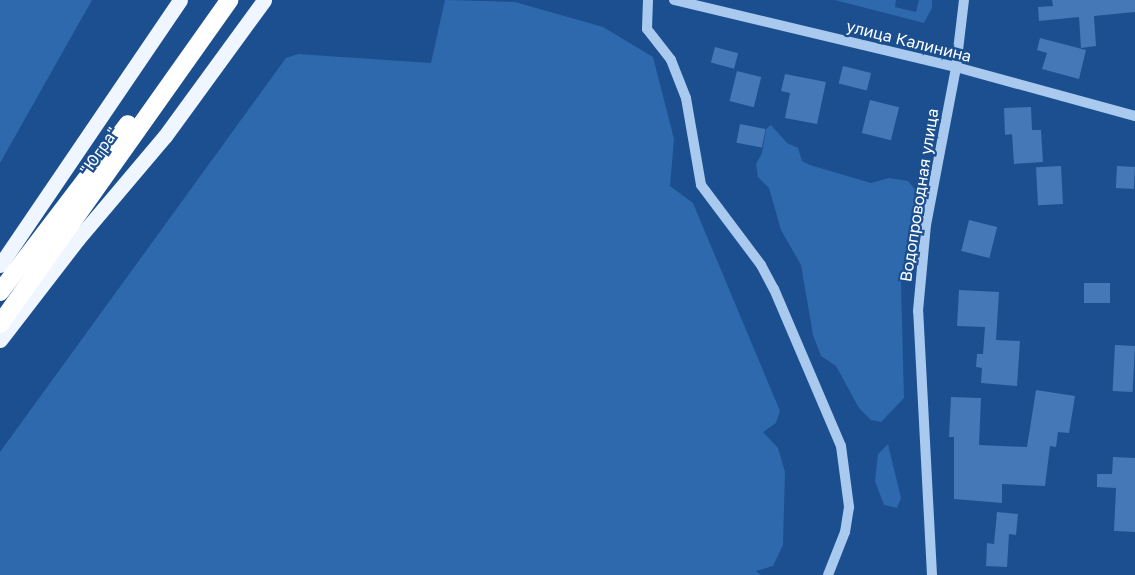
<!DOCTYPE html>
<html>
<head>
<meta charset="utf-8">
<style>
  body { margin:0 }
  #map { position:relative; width:1135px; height:575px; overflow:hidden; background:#1b4f8f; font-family:"Golos Text",sans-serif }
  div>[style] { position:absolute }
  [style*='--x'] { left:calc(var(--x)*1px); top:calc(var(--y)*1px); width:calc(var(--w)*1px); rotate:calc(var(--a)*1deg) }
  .green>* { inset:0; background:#2e69ad }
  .building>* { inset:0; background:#4478b7; transform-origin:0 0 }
  .minor>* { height:10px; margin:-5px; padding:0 5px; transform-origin:5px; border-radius:5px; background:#a9c9ee }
  .major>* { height:15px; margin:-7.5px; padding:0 7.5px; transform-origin:7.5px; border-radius:7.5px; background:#f0f6ff }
  .highway>* { height:18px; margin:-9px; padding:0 9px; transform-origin:9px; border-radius:9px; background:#fff }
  span { translate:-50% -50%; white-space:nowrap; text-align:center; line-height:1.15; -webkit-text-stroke:4.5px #1b4f8f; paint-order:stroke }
  .street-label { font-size:16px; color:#fff }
</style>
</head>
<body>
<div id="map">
  <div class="green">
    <div style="clip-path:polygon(0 0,92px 0,0 163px)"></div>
    <div style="clip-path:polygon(445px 0,515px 2px,603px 27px,653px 57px,674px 139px,670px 186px,693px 203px,780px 411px,776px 423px,763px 432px,778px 448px,785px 472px,783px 545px,773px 566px,756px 571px,761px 575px,0 575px,0 452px,286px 58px,298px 54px,431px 63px)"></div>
    <div style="clip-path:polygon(835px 0,896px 0,895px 7px,916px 12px,919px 0,932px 0,932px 8px,924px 23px)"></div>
    <div style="clip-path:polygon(771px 125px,787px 143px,798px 148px,802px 161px,810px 165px,871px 183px,889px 178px,908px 181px,917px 192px,917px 207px,901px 283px,904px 398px,881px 422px,871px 420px,859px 408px,836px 366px,821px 356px,813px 335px,801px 265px,781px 230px,769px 188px,758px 177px,756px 164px,762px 153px,766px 129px)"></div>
    <div style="clip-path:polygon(888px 444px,901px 498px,897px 508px,884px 505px,875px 481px,878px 454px)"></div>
  </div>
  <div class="building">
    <div style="clip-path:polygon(1052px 0,1135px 0,1135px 12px,1094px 16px,1096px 46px,1081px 48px,1079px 17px,1039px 21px,1038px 7px,1053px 6px)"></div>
    <div style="clip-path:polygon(1040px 38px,1086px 50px,1079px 79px,1042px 69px,1047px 53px,1037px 50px)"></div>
    <div style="left:715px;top:47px;width:24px;height:16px;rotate:15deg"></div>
    <div style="left:843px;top:66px;width:29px;height:18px;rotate:14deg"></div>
    <div style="left:737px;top:71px;width:25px;height:31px;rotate:14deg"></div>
    <div style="clip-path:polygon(785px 74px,826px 82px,817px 124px,785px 118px,790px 93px,781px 91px)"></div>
    <div style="left:870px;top:100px;width:30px;height:34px;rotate:14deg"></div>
    <div style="clip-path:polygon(1031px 107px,1032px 130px,1041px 130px,1043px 162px,1014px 164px,1012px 134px,1005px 135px,1004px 108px)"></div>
    <div style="left:740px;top:124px;width:26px;height:19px;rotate:11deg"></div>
    <div style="left:1061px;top:166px;width:38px;height:25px;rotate:87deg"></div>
    <div style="left:1117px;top:166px;width:18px;height:22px;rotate:3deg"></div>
    <div style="left:969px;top:220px;width:29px;height:32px;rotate:14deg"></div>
    <div style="left:1110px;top:283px;width:20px;height:26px;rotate:90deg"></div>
    <div style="clip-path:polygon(959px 290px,999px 292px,996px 340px,1020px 341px,1017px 386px,981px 383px,982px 368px,976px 367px,977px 354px,983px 354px,985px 327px,957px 326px)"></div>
    <div style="left:1115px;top:345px;width:20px;height:46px;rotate:3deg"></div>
    <div style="clip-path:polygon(1036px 390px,1075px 396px,1069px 433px,1058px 432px,1056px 447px,1050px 446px,1045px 486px,1002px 484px,1002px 503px,954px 499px,954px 437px,949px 437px,951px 397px,981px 398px,979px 445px,1027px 447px)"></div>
    <div style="clip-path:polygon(1113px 457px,1135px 458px,1135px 532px,1114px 531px,1116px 488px,1097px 487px,1097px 474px,1112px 474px)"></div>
    <div style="clip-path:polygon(997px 512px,1018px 514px,1016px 535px,1009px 534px,1007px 567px,986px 566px,987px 543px,994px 544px)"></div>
  </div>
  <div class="minor">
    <div style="--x:648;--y:0;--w:29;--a:92"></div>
    <div style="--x:647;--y:29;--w:39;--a:52"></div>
    <div style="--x:671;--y:60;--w:41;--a:68.5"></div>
    <div style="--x:686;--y:98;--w:88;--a:80.2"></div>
    <div style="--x:701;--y:185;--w:100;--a:53.1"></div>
    <div style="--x:761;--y:265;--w:27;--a:62"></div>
    <div style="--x:774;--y:289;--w:171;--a:66.9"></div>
    <div style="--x:841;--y:446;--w:62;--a:82.5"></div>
    <div style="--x:849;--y:507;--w:25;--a:99"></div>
    <div style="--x:845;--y:532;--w:46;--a:111.6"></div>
    <div style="--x:674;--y:0;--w:290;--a:13.4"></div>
    <div style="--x:956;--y:67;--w:186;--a:15.3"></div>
    <div style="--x:932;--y:575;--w:264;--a:-93"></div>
    <div style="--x:918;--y:311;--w:86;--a:-84.7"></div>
    <div style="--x:926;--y:225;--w:161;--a:-79.2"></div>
    <div style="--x:956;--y:67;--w:67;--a:-83.2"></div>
  </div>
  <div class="major">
    <div style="--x:0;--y:265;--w:320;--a:-55.8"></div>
    <div style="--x:0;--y:340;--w:126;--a:-52.4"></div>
    <div style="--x:77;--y:240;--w:136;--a:-49.8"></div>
    <div style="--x:165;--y:136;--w:168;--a:-53.9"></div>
  </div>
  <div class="highway">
    <div style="--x:0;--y:292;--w:211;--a:-52.7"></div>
    <div style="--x:0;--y:324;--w:397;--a:-54.7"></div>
  </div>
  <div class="street-label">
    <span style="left:909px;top:41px;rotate:14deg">улица Калинина</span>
    <span style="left:99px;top:151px;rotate:-55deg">"Югра"</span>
    <span style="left:919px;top:195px;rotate:-81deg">Водопроводная улица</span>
  </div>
</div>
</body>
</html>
